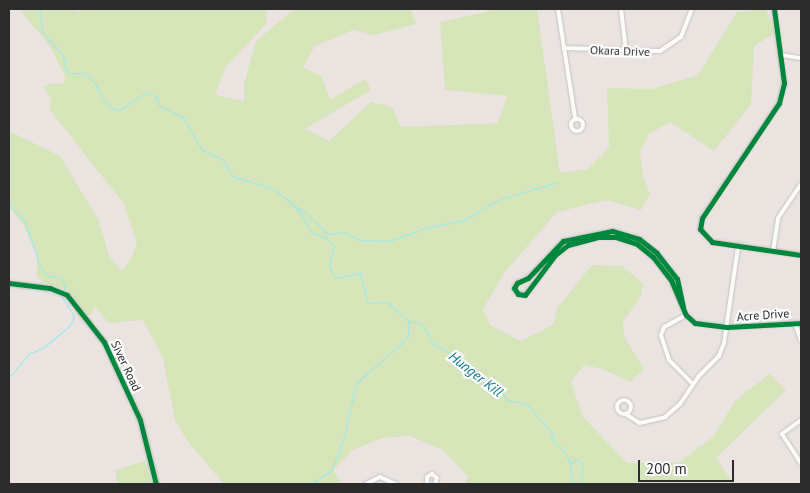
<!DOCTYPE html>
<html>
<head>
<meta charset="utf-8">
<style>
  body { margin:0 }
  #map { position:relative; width:810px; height:493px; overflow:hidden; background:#eae3e0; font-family:"PT Sans",sans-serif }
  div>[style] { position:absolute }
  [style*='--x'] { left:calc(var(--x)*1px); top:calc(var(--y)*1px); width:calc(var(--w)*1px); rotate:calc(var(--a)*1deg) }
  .green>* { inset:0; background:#d6e4b9 }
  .stream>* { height:1px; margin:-0.5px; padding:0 0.5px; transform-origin:0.5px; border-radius:0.5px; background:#94ebec }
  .roads { filter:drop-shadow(0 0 1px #c3c2c2) drop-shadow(0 0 1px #c3c2c2) }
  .street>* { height:4px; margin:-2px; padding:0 2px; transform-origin:2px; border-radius:2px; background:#fcfbfa }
  .street>.ring { margin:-2px; padding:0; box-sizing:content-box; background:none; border:4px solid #fcfbfa; border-radius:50% }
  .secondary>* { height:5px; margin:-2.5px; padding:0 2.5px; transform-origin:2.5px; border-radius:2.5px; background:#fcfbfa }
  .cycleway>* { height:5px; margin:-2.5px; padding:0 2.5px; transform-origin:2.5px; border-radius:2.5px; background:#00873e }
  span { translate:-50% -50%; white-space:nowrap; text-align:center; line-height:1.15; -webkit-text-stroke:4.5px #fff; paint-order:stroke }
  .street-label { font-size:12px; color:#2b2b2b }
  .water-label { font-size:14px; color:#0c7e8b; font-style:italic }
  .frame { position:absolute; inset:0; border:10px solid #2b2b2b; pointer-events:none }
  .scale { position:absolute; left:638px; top:460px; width:96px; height:22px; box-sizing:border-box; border:2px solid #2b2b2b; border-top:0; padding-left:6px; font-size:15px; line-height:18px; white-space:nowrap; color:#2b2b2b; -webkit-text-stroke:4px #fff; paint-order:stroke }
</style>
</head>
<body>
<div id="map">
  <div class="green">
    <div style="clip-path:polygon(19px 9px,75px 9px,78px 12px,85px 9px,267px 9px,266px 24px,226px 67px,215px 95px,244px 101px,244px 84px,256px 41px,294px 9px,411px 9px,416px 24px,375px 35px,353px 30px,315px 46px,303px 67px,322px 77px,330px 100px,365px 79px,371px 90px,305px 129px,329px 141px,371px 102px,392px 107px,401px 127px,498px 123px,507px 96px,445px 90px,440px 22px,499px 9px,537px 9px,560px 173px,588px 169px,609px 148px,607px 88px,652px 89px,698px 75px,737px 12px,766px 9px,775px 33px,754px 46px,751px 104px,714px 151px,670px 122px,649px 134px,640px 152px,642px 172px,650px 194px,641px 210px,606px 200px,557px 212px,505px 272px,483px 309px,490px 325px,520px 341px,553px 325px,557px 308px,592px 265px,622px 266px,643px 283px,641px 297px,623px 321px,624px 336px,644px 369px,630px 382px,603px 369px,584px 365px,571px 382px,583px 417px,627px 463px,680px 462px,714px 436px,735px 401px,769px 374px,786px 390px,716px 458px,733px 483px,465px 484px,468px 476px,443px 450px,410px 436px,382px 438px,353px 450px,333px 470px,342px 484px,224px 484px,189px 443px,175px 421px,163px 358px,143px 320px,109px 323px,94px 306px,91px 315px,87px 315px,68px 290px,43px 282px,37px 277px,37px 256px,23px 224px,9px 207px,9px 131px,60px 156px,98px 219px,109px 256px,122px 271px,132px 257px,137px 243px,124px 204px,49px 109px,52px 100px,43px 87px,51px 83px,61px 84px,65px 81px,65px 76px,50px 46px)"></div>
    <div style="clip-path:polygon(145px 461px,152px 484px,118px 484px,115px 470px)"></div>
  </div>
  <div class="stream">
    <div style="--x:40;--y:9;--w:23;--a:85"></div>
    <div style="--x:42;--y:32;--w:31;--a:48"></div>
    <div style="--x:63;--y:55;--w:14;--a:82"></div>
    <div style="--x:65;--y:69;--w:6;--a:39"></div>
    <div style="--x:70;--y:73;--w:15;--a:0"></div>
    <div style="--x:85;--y:73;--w:14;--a:45"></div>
    <div style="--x:95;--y:83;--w:17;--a:66"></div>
    <div style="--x:102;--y:99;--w:13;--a:42"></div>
    <div style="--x:112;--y:108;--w:8;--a:14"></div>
    <div style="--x:120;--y:110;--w:29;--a:-35"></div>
    <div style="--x:144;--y:93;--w:12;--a:14"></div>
    <div style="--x:156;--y:96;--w:10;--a:73"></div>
    <div style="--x:159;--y:106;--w:26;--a:25"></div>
    <div style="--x:183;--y:117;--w:38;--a:60"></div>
    <div style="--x:202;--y:150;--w:23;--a:25"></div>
    <div style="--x:223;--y:160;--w:18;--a:61"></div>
    <div style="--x:232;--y:176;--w:44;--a:17.2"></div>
    <div style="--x:274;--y:189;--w:27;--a:39"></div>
    <div style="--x:295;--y:206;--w:32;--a:58"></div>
    <div style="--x:312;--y:233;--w:14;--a:17"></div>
    <div style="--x:325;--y:237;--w:12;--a:42"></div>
    <div style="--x:334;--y:245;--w:21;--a:104"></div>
    <div style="--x:329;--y:265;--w:11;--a:68"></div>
    <div style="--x:333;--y:275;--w:4;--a:45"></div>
    <div style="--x:336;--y:278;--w:25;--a:-12"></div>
    <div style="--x:360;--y:273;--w:31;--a:75"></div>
    <div style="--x:368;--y:303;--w:19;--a:-3"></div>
    <div style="--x:387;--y:302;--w:29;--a:41"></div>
    <div style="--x:409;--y:321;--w:13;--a:13"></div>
    <div style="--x:422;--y:324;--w:23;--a:61"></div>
    <div style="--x:433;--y:344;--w:30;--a:28"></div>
    <div style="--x:459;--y:358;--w:35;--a:46"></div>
    <div style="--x:483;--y:383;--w:20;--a:24"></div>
    <div style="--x:501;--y:391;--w:11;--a:56"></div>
    <div style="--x:507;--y:400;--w:20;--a:11"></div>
    <div style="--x:527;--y:404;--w:42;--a:49.8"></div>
    <div style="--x:554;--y:436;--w:4;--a:146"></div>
    <div style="--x:551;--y:438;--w:20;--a:45"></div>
    <div style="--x:565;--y:452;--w:13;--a:67"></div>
    <div style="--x:570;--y:464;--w:9;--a:-36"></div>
    <div style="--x:577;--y:459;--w:6;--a:45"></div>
    <div style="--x:581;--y:463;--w:7;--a:74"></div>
    <div style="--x:583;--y:470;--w:14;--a:102"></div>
    <div style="--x:9;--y:168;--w:7;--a:90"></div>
    <div style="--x:9;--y:199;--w:3;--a:90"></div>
    <div style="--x:9;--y:204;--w:23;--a:47"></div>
    <div style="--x:25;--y:221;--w:48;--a:71.9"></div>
    <div style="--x:40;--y:267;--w:11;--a:49"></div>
    <div style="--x:47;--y:275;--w:16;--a:15"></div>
    <div style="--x:62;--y:279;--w:8;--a:67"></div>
    <div style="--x:65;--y:286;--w:5;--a:112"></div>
    <div style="--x:295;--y:206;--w:12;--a:31"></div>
    <div style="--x:305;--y:212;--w:32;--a:44"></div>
    <div style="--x:328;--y:234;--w:15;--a:-8"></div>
    <div style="--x:343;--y:232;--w:19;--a:25"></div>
    <div style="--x:360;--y:240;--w:30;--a:2"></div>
    <div style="--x:390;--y:241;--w:38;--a:-20"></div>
    <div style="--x:426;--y:228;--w:39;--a:-12"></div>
    <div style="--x:464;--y:220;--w:42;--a:-30.3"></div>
    <div style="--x:500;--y:199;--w:61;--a:-16.1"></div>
    <div style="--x:9;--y:377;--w:32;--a:-49"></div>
    <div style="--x:30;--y:353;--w:14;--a:-21"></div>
    <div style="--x:43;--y:348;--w:35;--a:-40"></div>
    <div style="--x:70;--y:325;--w:10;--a:-66"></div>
    <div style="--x:74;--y:316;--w:26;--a:-122"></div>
    <div style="--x:570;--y:464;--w:20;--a:81"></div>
    <div style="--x:311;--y:484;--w:25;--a:-34"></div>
    <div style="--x:332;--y:470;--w:35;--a:-70"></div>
    <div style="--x:344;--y:437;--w:55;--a:-77.5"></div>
    <div style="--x:356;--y:383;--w:60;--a:-40.9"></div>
    <div style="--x:401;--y:344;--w:11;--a:-52"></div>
    <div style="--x:408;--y:335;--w:13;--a:-86"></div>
  </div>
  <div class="roads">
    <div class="street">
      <div style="--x:558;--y:9;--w:109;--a:81.1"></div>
      <div style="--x:621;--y:9;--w:42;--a:83.2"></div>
      <div style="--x:774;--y:9;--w:75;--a:82.3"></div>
      <div style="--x:784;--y:83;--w:21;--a:104"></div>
      <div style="--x:779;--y:103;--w:138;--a:123.8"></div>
      <div style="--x:702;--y:218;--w:11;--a:100"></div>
      <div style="--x:700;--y:229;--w:18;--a:47"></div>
      <div style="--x:712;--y:242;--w:90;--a:8.3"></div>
      <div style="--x:564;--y:48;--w:96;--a:1.8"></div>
      <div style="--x:660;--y:51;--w:25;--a:-34"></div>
      <div style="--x:681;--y:37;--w:30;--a:-69"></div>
      <div style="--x:781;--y:55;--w:20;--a:9"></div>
      <div class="ring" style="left:571px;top:119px;width:8px;height:8px"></div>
      <div style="--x:773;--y:251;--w:33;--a:-81"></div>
      <div style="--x:778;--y:218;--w:41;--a:-55.9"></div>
      <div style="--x:683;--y:307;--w:29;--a:-102"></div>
      <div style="--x:677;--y:279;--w:33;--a:-128"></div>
      <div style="--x:657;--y:253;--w:23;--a:-142"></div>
      <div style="--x:639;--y:239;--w:28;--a:-163"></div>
      <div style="--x:612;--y:231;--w:50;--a:168.5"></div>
      <div style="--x:563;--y:241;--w:51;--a:133.4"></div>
      <div style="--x:528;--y:278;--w:12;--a:156"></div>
      <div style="--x:517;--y:283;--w:6;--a:121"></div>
      <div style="--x:514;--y:288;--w:7;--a:56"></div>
      <div style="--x:518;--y:294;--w:7;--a:8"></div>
      <div style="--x:525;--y:295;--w:50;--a:-53.1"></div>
      <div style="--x:555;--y:255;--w:16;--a:-38"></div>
      <div style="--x:568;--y:245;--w:30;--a:-15"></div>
      <div style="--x:597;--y:237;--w:19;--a:0"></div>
      <div style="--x:616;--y:237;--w:22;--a:18"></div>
      <div style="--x:637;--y:244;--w:21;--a:39"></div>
      <div style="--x:653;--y:257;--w:29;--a:52"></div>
      <div style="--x:671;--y:280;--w:38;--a:67"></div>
      <div style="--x:686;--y:315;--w:12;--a:42"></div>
      <div style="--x:695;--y:323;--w:32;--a:7"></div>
      <div style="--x:727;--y:327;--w:74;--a:-3.1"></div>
      <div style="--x:686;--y:315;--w:25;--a:151"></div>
      <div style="--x:664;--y:327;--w:9;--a:111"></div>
      <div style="--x:661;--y:335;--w:26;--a:72"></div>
      <div style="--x:669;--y:360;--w:34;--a:45"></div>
      <div style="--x:795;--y:323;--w:18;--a:71"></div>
      <div class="ring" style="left:617px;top:400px;width:10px;height:10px"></div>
      <div style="--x:627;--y:415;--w:15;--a:32"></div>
      <div style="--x:640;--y:423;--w:26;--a:-13"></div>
      <div style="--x:665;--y:417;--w:20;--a:-41"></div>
      <div style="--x:680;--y:404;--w:32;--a:-56"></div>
      <div style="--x:698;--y:377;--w:30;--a:-45"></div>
      <div style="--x:719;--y:356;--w:14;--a:-69"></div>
      <div style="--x:724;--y:343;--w:97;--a:-81.7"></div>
      <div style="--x:801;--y:420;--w:24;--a:144"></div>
      <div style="--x:782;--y:434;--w:35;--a:57"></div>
      <div style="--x:366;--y:484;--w:16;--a:-27"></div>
      <div style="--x:380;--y:477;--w:17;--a:24"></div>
      <div style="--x:427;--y:484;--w:7;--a:-90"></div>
      <div style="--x:427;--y:477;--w:6;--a:-31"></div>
      <div style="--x:432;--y:474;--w:6;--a:39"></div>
      <div style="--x:437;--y:478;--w:6;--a:108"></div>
    </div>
    <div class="secondary">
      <div style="--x:9;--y:283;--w:41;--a:7"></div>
      <div style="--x:50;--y:288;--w:18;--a:22"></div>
      <div style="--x:67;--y:295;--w:60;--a:51.8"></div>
      <div style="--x:104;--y:342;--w:86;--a:65.2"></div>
      <div style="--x:140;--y:420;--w:66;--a:76"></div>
    </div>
  </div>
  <div class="cycleway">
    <div style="--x:774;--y:9;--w:75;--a:82.3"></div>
    <div style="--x:784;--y:83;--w:21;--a:104"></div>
    <div style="--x:779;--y:103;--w:138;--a:123.8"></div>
    <div style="--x:702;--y:218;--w:11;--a:100"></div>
    <div style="--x:700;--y:229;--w:18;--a:47"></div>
    <div style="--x:712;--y:242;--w:90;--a:8.3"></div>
    <div style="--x:9;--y:283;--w:41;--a:7"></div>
    <div style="--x:50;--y:288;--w:18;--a:22"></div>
    <div style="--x:67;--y:295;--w:60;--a:51.8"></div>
    <div style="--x:104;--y:342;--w:86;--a:65.2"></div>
    <div style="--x:140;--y:420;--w:66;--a:76"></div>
    <div style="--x:683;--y:307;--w:29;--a:-102"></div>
    <div style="--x:677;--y:279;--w:33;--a:-128"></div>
    <div style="--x:657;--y:253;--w:23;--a:-142"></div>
    <div style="--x:639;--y:239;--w:28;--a:-163"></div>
    <div style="--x:612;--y:231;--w:50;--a:168.5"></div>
    <div style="--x:563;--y:241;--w:51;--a:133.4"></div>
    <div style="--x:528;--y:278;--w:12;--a:156"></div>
    <div style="--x:517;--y:283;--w:6;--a:121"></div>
    <div style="--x:514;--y:288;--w:7;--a:56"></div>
    <div style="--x:518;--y:294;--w:7;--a:8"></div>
    <div style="--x:525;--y:295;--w:50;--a:-53.1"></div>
    <div style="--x:555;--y:255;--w:16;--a:-38"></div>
    <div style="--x:568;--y:245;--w:30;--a:-15"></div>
    <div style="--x:597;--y:237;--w:19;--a:0"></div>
    <div style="--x:616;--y:237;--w:22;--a:18"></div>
    <div style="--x:637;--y:244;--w:21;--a:39"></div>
    <div style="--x:653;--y:257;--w:29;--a:52"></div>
    <div style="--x:671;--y:280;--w:38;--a:67"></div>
    <div style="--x:686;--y:315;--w:12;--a:42"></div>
    <div style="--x:695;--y:323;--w:32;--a:7"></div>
    <div style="--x:727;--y:327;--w:74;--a:-3.1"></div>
  </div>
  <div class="street-label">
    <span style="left:620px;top:51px;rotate:2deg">Okara Drive</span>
    <span style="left:763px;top:315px;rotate:-4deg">Acre Drive</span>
    <span style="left:126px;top:366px;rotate:65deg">Siver Road</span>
  </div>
  <div class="water-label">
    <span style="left:476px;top:374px;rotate:38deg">Hunger Kill</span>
  </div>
  <div class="frame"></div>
  <div class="scale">200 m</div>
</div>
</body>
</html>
